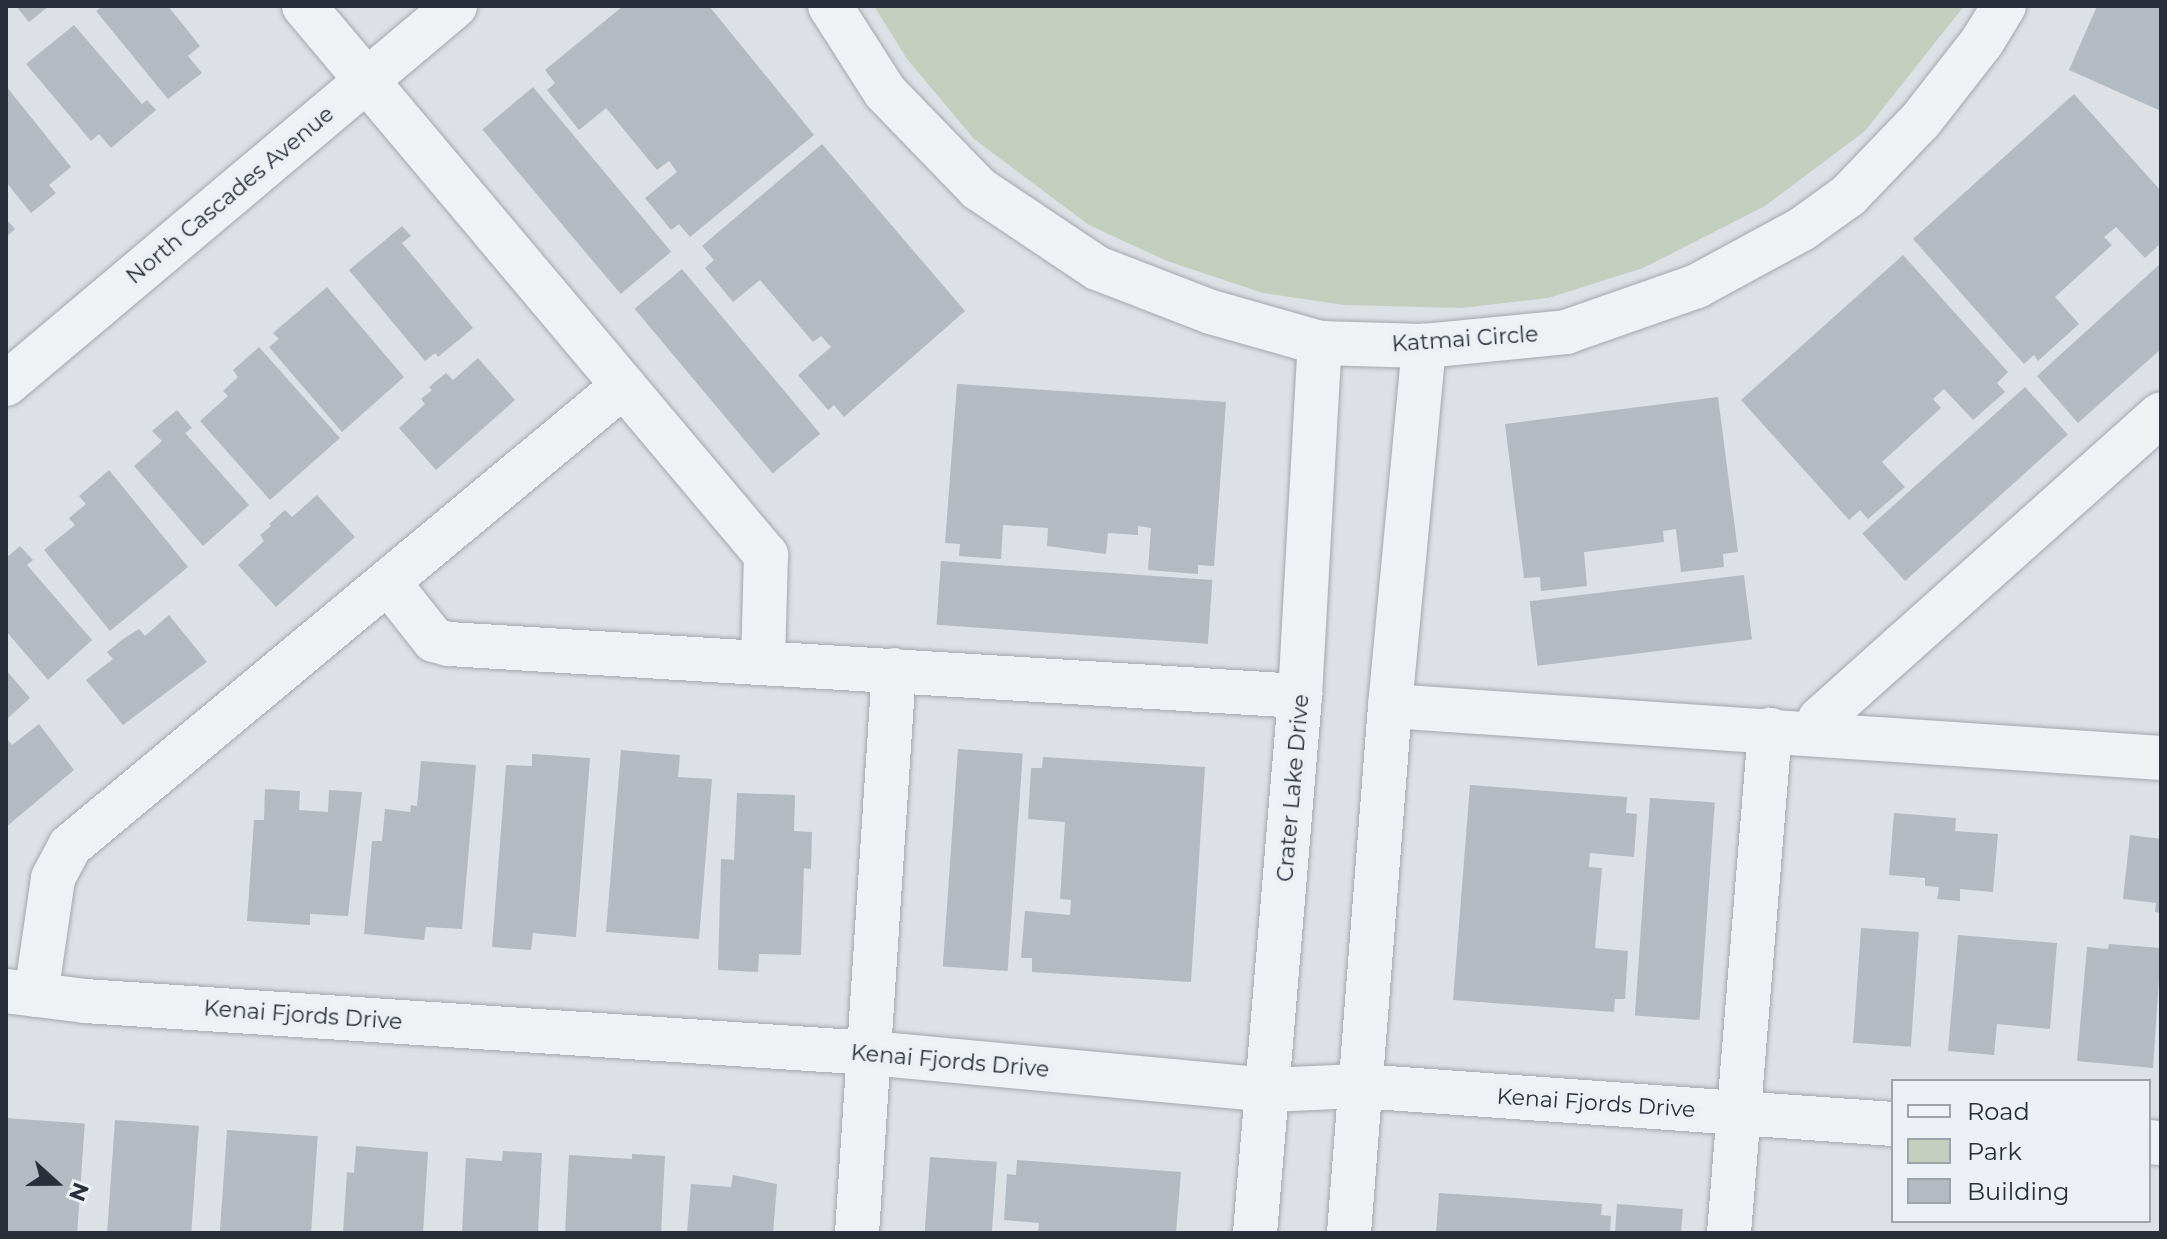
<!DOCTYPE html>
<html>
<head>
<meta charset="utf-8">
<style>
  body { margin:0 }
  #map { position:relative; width:2167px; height:1239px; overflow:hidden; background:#dde0e5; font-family:Montserrat,sans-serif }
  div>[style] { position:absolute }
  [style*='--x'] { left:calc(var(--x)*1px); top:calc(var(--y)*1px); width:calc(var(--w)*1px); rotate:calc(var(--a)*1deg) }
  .green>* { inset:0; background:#c3cebf }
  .building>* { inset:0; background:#b4bac1; transform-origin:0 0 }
  .roads { filter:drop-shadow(0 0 2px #a3a7ae) drop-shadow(0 0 2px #a3a7ae) }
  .minor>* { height:44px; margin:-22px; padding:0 22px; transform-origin:22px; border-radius:22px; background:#eff1f4 }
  span { translate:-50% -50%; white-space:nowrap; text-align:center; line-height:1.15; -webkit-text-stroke:7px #eceff3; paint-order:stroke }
  .street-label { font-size:22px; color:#282f3a }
  .frame { position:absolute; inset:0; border:8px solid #282f3a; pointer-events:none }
  .legend { position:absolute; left:1891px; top:1079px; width:260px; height:144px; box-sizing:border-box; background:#eceff3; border:2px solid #9ea2a9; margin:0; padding:10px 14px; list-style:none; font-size:24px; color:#282f3a }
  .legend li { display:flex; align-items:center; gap:16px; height:40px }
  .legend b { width:40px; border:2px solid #9ea2a9 }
  .north { position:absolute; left:16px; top:1143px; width:80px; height:80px; -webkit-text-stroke:6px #eceff3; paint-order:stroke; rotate:111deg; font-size:22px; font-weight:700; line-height:32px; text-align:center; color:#282f3a }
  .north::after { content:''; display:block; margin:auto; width:28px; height:36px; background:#282f3a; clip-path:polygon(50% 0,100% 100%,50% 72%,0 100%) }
</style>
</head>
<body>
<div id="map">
  <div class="green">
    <div style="clip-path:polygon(874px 6px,1964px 6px,1865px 131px,1765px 206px,1643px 268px,1548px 298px,1461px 308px,1344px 305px,1263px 293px,1167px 261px,1089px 225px,974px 139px,907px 59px)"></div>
  </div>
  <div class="building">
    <div style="clip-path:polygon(16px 6px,49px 6px,29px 22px)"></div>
    <div style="clip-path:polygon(103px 6px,168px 6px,200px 46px,188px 56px,202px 73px,168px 99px,96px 11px)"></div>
    <div style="clip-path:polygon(623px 6px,709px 6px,814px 135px,690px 237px,679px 224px,671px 230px,645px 198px,677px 172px,669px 161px,657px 170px,606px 108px,579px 130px,547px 90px,555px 83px,545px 70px)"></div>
    <div style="clip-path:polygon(2097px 6px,2161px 6px,2161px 111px,2069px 70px)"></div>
    <div style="clip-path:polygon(74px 25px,142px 104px,147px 100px,156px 110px,111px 148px,99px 134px,91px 141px,26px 64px)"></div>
    <div style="clip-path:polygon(6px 86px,71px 167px,49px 185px,56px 193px,31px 213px,6px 182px)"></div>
    <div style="left:533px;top:87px;width:215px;height:66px;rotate:50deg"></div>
    <div style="clip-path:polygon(2074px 94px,2161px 191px,2161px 243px,2145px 258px,2116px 227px,2104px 237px,2112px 245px,2055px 297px,2079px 324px,2038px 361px,2034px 355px,2024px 364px,1913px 239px)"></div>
    <div style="clip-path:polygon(822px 144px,965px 311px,844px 417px,834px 405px,828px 410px,798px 375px,831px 347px,821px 336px,813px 342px,760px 280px,733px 302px,705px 268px,714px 260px,702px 246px)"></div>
    <div style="clip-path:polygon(6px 219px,15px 229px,6px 237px)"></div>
    <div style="clip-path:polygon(402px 226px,411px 236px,402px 243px,473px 328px,438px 357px,435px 353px,425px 361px,349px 270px)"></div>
    <div style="clip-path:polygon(1903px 255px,2008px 372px,1997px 383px,2005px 392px,1973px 420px,1944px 389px,1933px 399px,1941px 408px,1882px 462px,1905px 487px,1868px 519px,1860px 510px,1849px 520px,1741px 400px)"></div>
    <div style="clip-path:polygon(2161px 263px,2161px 349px,2078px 423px,2037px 376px)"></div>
    <div style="left:682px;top:269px;width:215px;height:62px;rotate:50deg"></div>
    <div style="clip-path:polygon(327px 287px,404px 377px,342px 432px,269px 347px,279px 339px,273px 333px)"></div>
    <div style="clip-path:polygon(259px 347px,340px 438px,270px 500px,200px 421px,228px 396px,223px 391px,238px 377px,233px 370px)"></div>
    <div style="clip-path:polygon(478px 358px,515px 400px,436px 470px,399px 428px,425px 404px,421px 399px,432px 390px,429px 387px,446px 373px,453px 380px)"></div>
    <div style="clip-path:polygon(957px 384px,1226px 402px,1214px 566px,1198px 565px,1198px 574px,1148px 570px,1151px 528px,1138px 526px,1138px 535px,1108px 533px,1106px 554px,1047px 546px,1048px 528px,1003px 525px,1001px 559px,959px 556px,960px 544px,945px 543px)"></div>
    <div style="left:2025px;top:387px;width:64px;height:219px;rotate:48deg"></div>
    <div style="clip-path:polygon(1718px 397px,1738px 552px,1723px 554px,1724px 567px,1681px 572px,1676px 529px,1663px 531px,1664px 542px,1584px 552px,1587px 586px,1541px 591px,1540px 577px,1524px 578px,1505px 424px)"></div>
    <div style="clip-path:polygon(177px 410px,192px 428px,185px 433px,249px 505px,203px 546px,134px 466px,162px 441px,152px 431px)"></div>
    <div style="clip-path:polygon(109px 470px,188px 567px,110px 631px,44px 550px,75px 525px,69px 518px,86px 504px,79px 496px)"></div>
    <div style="clip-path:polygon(317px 495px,355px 537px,276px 607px,238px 565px,264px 541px,260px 535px,271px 526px,269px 524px,285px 510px,292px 517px)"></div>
    <div style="clip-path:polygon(20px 546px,33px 560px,27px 565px,92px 640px,48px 680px,6px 631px,6px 558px)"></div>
    <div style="left:941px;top:561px;width:272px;height:64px;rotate:4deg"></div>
    <div style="left:1744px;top:575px;width:65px;height:216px;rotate:83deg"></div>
    <div style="clip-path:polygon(169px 615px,207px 662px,123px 725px,86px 680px,113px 659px,107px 652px,123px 639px,139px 629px,145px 636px)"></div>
    <div style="clip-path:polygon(6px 670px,30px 698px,6px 720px)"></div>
    <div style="clip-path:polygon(39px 724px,74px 770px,6px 827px,6px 738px,12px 745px)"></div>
    <div style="left:958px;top:749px;width:65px;height:218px;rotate:4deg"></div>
    <div style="clip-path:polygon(621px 750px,680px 755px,678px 777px,712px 779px,699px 939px,606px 932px)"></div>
    <div style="clip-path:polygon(532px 754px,590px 758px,576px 937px,533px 933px,531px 950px,492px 947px,506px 765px,532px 766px)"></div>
    <div style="clip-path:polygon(1043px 757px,1205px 767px,1191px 982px,1032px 972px,1032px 958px,1021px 958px,1025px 911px,1070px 915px,1071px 900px,1060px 899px,1065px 822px,1028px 819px,1031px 768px,1042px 768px)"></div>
    <div style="clip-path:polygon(421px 761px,476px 765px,462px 929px,426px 927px,424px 940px,364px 934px,372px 841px,382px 841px,385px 809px,410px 812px,411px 805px,417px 806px)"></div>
    <div style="clip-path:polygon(1470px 785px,1627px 797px,1626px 813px,1637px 814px,1634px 857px,1590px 853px,1589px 867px,1602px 868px,1595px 948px,1628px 951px,1625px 999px,1615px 999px,1614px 1012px,1453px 1000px)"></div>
    <div style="clip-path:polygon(265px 789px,300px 791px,299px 810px,328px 812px,329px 790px,362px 792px,348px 916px,310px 914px,310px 925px,247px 921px,254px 820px,264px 820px)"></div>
    <div style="clip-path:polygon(737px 793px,795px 795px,794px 831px,812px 832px,811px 869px,804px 868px,801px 955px,759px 954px,758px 972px,718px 970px,721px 859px,734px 860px)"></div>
    <div style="left:1650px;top:798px;width:65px;height:218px;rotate:4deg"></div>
    <div style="clip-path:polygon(1894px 813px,1956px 818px,1955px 831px,1998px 834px,1993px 892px,1960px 889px,1960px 901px,1937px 899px,1939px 887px,1925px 886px,1925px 878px,1889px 875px)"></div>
    <div style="clip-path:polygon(2130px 835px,2161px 839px,2161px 913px,2155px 912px,2156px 903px,2123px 899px)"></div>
    <div style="left:1861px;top:928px;width:58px;height:115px;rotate:4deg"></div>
    <div style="clip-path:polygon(1958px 935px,2057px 943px,2050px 1029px,1997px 1024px,1994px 1055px,1948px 1051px)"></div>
    <div style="clip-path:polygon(2109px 944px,2161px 948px,2153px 1068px,2077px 1061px,2087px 947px,2108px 949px)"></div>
    <div style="left:6px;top:1118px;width:79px;height:115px;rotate:4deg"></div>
    <div style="left:115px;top:1120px;width:84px;height:113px;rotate:4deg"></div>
    <div style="left:227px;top:1130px;width:91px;height:103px;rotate:4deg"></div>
    <div style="clip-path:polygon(356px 1146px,428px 1152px,423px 1233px,343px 1233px,347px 1172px,354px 1173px)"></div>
    <div style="clip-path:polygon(503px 1151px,542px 1153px,538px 1233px,462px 1233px,466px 1158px,502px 1161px)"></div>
    <div style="clip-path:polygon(632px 1154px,665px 1156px,661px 1233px,565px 1233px,569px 1155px,632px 1159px)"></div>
    <div style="left:930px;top:1157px;width:67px;height:76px;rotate:4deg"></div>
    <div style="clip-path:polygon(1017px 1160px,1181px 1172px,1176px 1233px,1038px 1233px,1039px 1223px,1004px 1220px,1007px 1174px,1016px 1175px)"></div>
    <div style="clip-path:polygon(733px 1175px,777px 1184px,773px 1233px,687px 1233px,691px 1184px,731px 1187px)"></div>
    <div style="clip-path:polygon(1439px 1193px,1602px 1204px,1601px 1215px,1611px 1216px,1610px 1233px,1436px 1233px)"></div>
    <div style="clip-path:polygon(1617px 1204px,1683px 1209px,1681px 1233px,1615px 1233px)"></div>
  </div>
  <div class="roads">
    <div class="minor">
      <div style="--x:304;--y:6;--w:718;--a:49.92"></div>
      <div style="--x:766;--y:555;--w:106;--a:91.6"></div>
      <div style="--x:830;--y:6;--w:102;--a:57.4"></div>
      <div style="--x:885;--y:92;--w:135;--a:45.9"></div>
      <div style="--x:979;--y:189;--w:142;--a:33.8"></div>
      <div style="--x:1097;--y:268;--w:122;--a:21.1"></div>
      <div style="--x:1211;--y:312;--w:113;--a:15.9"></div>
      <div style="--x:1320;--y:343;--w:104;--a:1.7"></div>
      <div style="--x:1424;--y:346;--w:143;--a:-5.6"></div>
      <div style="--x:1566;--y:332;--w:139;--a:-19.3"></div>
      <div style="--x:1697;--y:286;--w:119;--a:-28.5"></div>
      <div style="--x:1802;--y:229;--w:57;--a:-35.7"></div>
      <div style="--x:1848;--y:196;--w:105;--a:-46.2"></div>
      <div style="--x:1921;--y:120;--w:99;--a:-52"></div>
      <div style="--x:1982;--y:42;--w:42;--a:-58.6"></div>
      <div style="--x:6;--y:384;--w:587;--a:-40.09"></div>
      <div style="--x:388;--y:582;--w:74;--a:51.6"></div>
      <div style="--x:434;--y:640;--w:16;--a:15"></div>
      <div style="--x:449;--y:644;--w:853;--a:3.5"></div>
      <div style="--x:1390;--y:706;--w:773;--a:3.86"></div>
      <div style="--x:1818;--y:734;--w:15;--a:-82"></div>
      <div style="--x:1820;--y:719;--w:457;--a:-41.8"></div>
      <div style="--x:6;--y:991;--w:80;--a:7.2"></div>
      <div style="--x:85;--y:1001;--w:787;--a:3.79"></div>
      <div style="--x:870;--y:1053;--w:400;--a:5.3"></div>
      <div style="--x:1268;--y:1090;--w:92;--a:-2.5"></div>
      <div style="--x:1360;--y:1086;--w:534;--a:4.08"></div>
      <div style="--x:36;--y:995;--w:118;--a:-81.7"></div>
      <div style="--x:53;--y:878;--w:36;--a:-62"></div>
      <div style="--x:70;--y:846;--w:719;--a:-39.75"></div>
      <div style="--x:2149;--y:1142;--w:12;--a:5"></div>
      <div style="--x:857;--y:1233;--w:564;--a:-86.24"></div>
      <div style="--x:1255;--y:1233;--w:539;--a:-85.21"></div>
      <div style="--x:1300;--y:696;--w:354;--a:-86.8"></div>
      <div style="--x:1349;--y:1233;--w:529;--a:-85.55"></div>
      <div style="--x:1390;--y:706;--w:362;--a:-84.6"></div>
      <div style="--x:1729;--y:1233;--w:505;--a:-85.34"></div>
    </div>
  </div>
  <div class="street-label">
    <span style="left:230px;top:195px;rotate:-40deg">North Cascades Avenue</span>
    <span style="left:1465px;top:339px;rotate:-4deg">Katmai Circle</span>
    <span style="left:1293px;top:788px;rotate:-85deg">Crater Lake Drive</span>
    <span style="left:303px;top:1015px;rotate:4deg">Kenai Fjords Drive</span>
    <span style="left:950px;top:1061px;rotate:5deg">Kenai Fjords Drive</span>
    <span style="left:1596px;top:1103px;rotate:4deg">Kenai Fjords Drive</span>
  </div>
  <div class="frame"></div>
  <ul class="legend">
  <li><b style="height:10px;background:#eff1f4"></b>Road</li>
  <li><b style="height:22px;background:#c3cebf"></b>Park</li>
  <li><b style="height:22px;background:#b4bac1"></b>Building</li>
  </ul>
  <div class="north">N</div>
</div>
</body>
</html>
